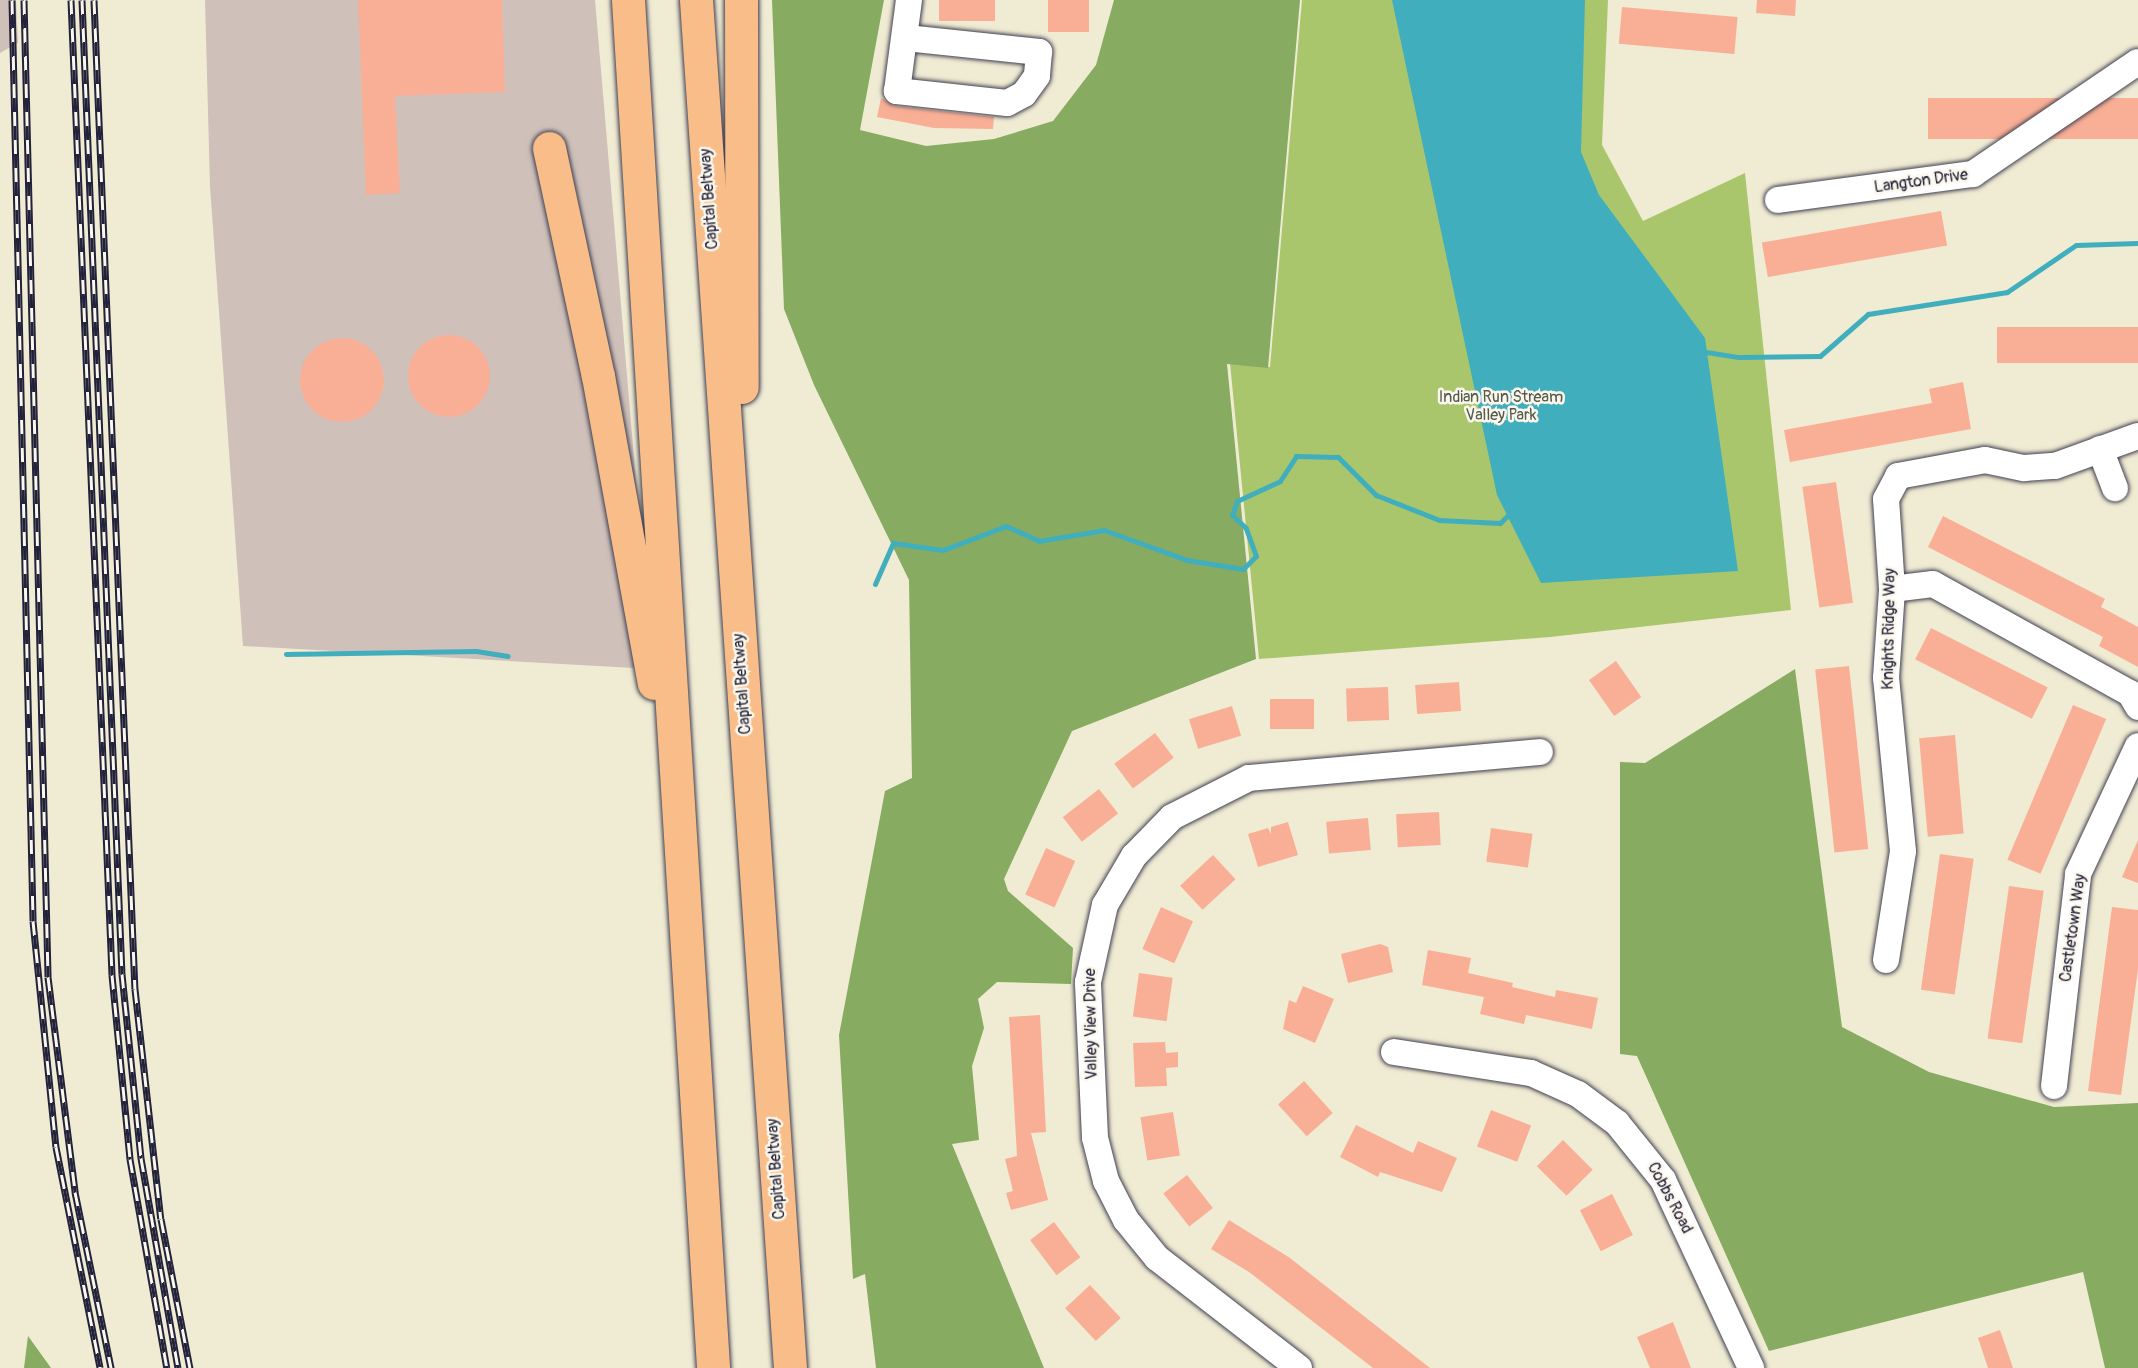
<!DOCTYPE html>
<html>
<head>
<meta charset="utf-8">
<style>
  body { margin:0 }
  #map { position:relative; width:2138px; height:1368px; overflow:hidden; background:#f0ebd3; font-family:Pangolin,sans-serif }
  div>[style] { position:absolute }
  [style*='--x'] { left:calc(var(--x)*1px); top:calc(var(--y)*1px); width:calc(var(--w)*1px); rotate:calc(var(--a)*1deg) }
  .industrial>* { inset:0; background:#cfc0ba }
  .green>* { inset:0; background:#aac66c }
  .forest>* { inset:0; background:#87ab60 }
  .water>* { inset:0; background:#40aebd }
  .stream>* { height:5px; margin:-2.5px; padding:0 2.5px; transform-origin:2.5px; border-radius:2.5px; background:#40aebd }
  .building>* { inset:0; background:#f9af96; transform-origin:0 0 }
  .round { border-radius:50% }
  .roads { filter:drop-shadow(0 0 2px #414052) drop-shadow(0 0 2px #414052) }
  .minor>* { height:26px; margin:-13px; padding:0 13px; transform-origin:13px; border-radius:13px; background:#fff }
  .highway>* { height:33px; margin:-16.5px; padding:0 16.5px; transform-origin:16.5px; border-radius:16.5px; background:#f8bd88 }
  .rail>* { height:7px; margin-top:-3.5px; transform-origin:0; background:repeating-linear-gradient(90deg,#fbf7ec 0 14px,#22223b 0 28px); box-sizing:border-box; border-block:2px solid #22223b }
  span { translate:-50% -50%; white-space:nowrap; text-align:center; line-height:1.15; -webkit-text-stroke:5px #fbf7ec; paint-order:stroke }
  .street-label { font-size:16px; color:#22223b }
  .park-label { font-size:16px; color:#525b4c }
</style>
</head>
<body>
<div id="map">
  <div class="industrial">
    <div style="clip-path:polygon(0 0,16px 0,18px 43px,0 53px)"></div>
    <div style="clip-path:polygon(205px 0,595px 0,652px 669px,243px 646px,210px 186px)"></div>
  </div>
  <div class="green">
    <div style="clip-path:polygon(1302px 0,1608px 0,1602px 145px,1643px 221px,1745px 173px,1791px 610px,1550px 637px,1259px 659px,1230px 363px,1270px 367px)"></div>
  </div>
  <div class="forest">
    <div style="clip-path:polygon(772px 0,884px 0,860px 130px,926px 146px,994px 139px,1053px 121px,1096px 65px,1114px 0,1300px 0,1268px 368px,1227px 364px,1256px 659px,1072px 731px,1004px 879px,1008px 891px,1073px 948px,1071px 984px,997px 982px,978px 999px,984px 1028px,972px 1066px,979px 1140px,952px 1144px,1044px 1368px,876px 1368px,865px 1274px,853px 1279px,839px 1035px,885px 791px,912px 778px,909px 580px,814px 385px,784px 309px)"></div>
    <div style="clip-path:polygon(1795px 669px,1842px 1027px,1929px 1072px,2054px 1107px,2138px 1103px,2138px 1368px,2105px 1368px,2083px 1272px,1769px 1351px,1637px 1056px,1620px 1054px,1620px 762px,1645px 763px)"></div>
    <div style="clip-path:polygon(28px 1336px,51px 1368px,24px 1368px)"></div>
  </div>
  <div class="water">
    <div style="clip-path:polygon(1392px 0,1585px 0,1581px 152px,1599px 195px,1705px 338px,1738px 571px,1541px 583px,1497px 495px)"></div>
  </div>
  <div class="stream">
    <div style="--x:1700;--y:351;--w:39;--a:9"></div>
    <div style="--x:1739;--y:357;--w:81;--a:-0.7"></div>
    <div style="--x:1820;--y:356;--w:64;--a:-41.2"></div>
    <div style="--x:1868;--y:314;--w:141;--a:-9"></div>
    <div style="--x:2007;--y:292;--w:83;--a:-34.3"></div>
    <div style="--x:2076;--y:245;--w:62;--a:-1.8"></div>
    <div style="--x:875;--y:584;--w:45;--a:-66.3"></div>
    <div style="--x:893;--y:543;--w:50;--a:8"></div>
    <div style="--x:943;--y:550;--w:67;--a:-20.9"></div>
    <div style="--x:1006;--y:526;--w:36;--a:24"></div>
    <div style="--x:1039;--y:541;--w:66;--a:-9.6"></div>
    <div style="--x:1104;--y:530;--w:88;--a:19.9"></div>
    <div style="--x:1187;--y:560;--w:57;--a:9.1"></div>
    <div style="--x:1243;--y:569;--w:18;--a:-45"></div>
    <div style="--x:1256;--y:556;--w:30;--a:-110"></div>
    <div style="--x:1246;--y:528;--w:19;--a:-137"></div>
    <div style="--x:1232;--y:515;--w:15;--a:-70"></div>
    <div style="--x:1237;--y:501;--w:47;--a:-24.9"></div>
    <div style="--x:1280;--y:481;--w:30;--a:-57"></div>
    <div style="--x:1296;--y:456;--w:42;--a:1.4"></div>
    <div style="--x:1338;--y:457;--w:54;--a:45"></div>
    <div style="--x:1376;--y:495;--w:68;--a:21.6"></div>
    <div style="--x:1439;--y:520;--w:61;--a:2.8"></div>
    <div style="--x:1500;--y:523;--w:16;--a:-45"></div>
    <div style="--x:286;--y:654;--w:190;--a:-0.9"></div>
    <div style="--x:476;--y:651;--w:32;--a:9"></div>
  </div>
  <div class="building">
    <div style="clip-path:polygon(358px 0,502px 0,505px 92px,395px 96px,400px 193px,366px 195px)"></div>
    <div style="left:939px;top:0;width:56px;height:21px"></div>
    <div style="left:1048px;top:0;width:41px;height:32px"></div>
    <div style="clip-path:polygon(1757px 0,1796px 0,1795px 16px,1756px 13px)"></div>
    <div style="left:1622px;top:7px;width:116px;height:37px;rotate:5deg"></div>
    <div style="clip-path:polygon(881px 98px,895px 106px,994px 117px,993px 129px,934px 128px,877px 117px)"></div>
    <div style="left:2138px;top:98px;width:41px;height:210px;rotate:90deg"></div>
    <div style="left:1941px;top:211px;width:35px;height:182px;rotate:80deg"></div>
    <div style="left:2138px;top:327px;width:36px;height:141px;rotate:90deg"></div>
    <div class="round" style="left:408px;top:335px;width:82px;height:82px"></div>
    <div class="round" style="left:300px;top:338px;width:84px;height:84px"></div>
    <div style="clip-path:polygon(1963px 382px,1971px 429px,1790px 462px,1784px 430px,1932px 403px,1929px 389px)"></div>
    <div style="left:1836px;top:482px;width:122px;height:34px;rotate:82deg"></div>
    <div style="clip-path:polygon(1943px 516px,2105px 599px,2101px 607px,2138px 627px,2138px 667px,2099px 646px,2103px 637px,1928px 547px)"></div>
    <div style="left:1931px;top:628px;width:131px;height:35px;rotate:27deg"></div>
    <div style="left:1616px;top:661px;width:44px;height:33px;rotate:55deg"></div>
    <div style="left:1849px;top:666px;width:184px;height:34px;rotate:84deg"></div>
    <div style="left:1459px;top:682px;width:29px;height:44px;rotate:86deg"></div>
    <div style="left:1388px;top:687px;width:33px;height:42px;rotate:88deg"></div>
    <div style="left:1270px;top:699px;width:44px;height:30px"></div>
    <div style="left:2073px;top:705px;width:36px;height:168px;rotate:23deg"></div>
    <div style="left:1232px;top:706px;width:31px;height:45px;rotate:73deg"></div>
    <div style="left:1155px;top:733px;width:31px;height:51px;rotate:53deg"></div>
    <div style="left:1955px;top:735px;width:99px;height:36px;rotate:85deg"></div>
    <div style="left:1099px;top:789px;width:31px;height:46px;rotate:52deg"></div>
    <div style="left:1439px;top:812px;width:33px;height:43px;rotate:87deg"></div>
    <div style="left:1368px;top:818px;width:32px;height:42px;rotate:85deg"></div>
    <div style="clip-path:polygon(1288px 822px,1298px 855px,1258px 867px,1248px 834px,1268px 828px,1271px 834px,1271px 827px)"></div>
    <div style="left:1491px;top:828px;width:42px;height:34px;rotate:8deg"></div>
    <div style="clip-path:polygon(2138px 840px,2138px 883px,2122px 877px)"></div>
    <div style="left:1046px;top:848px;width:32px;height:51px;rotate:24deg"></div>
    <div style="left:1940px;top:854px;width:34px;height:137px;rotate:8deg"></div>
    <div style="left:1213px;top:855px;width:33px;height:45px;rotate:47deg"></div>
    <div style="left:2009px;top:886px;width:35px;height:154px;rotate:8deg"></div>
    <div style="left:1161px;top:907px;width:35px;height:46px;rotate:24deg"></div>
    <div style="clip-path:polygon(2112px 907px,2138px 910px,2138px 969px,2121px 1095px,2088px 1091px)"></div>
    <div style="clip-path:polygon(1380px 944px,1388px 947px,1393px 972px,1348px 983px,1341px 954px)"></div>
    <div style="clip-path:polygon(1428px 950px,1471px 958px,1468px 973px,1513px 983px,1512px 987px,1555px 997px,1556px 990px,1598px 998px,1592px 1029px,1526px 1015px,1524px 1024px,1480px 1014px,1484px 997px,1422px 985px)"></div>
    <div style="left:1139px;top:973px;width:34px;height:44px;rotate:8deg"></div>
    <div style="clip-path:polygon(1303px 986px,1334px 999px,1315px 1043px,1283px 1029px,1289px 1000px,1296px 1003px)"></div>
    <div style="clip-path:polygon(1040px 1015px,1046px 1132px,1031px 1133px,1048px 1200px,1011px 1210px,1006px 1193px,1013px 1191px,1005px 1159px,1017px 1156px,1009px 1017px)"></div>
    <div style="clip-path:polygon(1165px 1042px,1166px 1053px,1178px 1052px,1178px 1067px,1166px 1068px,1167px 1086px,1135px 1087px,1133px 1043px)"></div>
    <div style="left:1304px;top:1081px;width:43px;height:35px;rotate:48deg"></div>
    <div style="left:1491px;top:1110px;width:43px;height:39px;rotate:21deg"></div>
    <div style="left:1173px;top:1112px;width:44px;height:33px;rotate:81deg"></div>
    <div style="clip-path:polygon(1356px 1125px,1413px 1153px,1418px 1141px,1457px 1158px,1442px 1192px,1380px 1172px,1378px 1177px,1340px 1157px)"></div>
    <div style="left:1563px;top:1140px;width:42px;height:37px;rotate:45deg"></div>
    <div style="left:1187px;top:1175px;width:42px;height:30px;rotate:52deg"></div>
    <div style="left:1612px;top:1194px;width:46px;height:36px;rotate:63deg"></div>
    <div style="clip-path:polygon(1229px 1220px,1290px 1258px,1430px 1368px,1373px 1368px,1249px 1272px,1211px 1249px)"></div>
    <div style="left:1054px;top:1222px;width:44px;height:30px;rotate:53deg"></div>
    <div style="left:1090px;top:1285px;width:45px;height:34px;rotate:47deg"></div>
    <div style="clip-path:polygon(1673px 1322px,1691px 1368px,1650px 1368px,1637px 1337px)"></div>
    <div style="clip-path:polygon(2000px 1330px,2013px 1368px,1988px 1368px,1978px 1338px)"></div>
  </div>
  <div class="roads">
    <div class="minor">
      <div style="--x:906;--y:38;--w:134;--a:6"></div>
      <div style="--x:1039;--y:52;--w:24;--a:95"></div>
      <div style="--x:1037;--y:76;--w:22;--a:126"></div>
      <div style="--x:1024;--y:94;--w:19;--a:152"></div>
      <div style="--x:1007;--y:103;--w:111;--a:-173.8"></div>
      <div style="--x:897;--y:91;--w:92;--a:-82.5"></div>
      <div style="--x:1778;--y:200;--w:197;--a:-7.6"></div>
      <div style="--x:1973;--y:174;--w:199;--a:-34.2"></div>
      <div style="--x:2100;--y:449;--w:42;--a:69"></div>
      <div style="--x:1892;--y:589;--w:41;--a:-7"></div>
      <div style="--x:1933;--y:584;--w:225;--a:29"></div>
      <div style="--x:2130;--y:693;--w:16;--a:60"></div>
      <div style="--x:1886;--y:960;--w:110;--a:-81.1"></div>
      <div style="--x:1903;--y:851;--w:174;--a:-95.6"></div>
      <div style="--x:1886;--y:678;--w:89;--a:-86.1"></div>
      <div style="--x:1892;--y:589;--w:90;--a:-93.8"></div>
      <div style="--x:1886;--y:499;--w:26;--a:-62"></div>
      <div style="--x:1898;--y:476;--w:88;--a:-10.4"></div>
      <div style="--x:1985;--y:460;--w:40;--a:12"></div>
      <div style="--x:2024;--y:468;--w:31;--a:-4"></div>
      <div style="--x:2055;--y:466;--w:88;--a:-19.9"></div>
      <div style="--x:1394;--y:1052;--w:139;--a:8.7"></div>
      <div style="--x:1531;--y:1073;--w:51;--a:24.1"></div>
      <div style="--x:1578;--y:1094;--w:49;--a:36.6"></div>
      <div style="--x:1617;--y:1123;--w:73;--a:51.1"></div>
      <div style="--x:1663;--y:1180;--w:208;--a:64.9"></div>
      <div style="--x:2054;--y:1086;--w:213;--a:-83.5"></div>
      <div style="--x:2078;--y:874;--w:141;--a:-64.9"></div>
      <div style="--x:1299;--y:1368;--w:180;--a:-142.2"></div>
      <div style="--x:1157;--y:1258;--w:49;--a:-129.2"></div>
      <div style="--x:1126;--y:1220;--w:44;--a:-117.1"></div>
      <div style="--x:1106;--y:1181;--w:44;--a:-104.3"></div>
      <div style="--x:1095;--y:1138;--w:156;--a:-92.6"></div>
      <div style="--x:1088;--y:982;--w:79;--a:-77.6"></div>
      <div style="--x:1105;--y:905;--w:57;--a:-59.4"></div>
      <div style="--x:1134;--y:856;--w:54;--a:-45.7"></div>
      <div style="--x:1172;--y:817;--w:86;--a:-26.9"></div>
      <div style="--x:1249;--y:778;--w:292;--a:-5.1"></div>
    </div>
    <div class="highway">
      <div style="--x:628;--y:0;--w:1371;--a:86.44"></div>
      <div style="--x:696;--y:0;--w:1371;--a:86.07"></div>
      <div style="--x:741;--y:0;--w:387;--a:89.9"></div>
      <div style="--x:549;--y:148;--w:233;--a:77.9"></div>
      <div style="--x:598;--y:376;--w:312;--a:79.7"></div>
    </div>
  </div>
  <div class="rail">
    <div style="--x:12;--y:0;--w:921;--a:88.69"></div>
    <div style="--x:33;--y:921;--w:227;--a:84.2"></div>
    <div style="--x:56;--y:1147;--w:225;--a:78.7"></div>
    <div style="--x:24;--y:0;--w:977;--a:88.59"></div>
    <div style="--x:48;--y:977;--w:217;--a:82.8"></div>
    <div style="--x:75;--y:1192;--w:180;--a:78.4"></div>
    <div style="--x:71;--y:0;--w:976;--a:87.59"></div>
    <div style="--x:112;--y:975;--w:185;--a:84.4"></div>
    <div style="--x:130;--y:1159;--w:212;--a:80"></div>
    <div style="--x:82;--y:0;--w:975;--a:87.65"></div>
    <div style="--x:122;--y:974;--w:185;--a:84.1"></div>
    <div style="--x:141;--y:1158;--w:213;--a:80"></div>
    <div style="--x:94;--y:0;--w:990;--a:87.63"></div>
    <div style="--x:135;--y:989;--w:231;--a:83.6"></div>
    <div style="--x:161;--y:1219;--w:152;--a:79"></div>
  </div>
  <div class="street-label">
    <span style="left:1921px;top:181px;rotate:-8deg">Langton Drive</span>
    <span style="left:709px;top:199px;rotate:-94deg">Capital Beltway</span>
    <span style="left:1889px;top:629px;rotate:-89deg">Knights Ridge Way</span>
    <span style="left:742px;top:684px;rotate:-94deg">Capital Beltway</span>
    <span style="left:2073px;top:928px;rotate:-82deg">Castletown Way</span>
    <span style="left:1091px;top:1024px;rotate:-91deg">Valley View Drive</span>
    <span style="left:776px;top:1169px;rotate:-94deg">Capital Beltway</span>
    <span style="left:1670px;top:1198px;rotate:62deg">Cobbs Road</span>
  </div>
  <div class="park-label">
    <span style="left:1501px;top:406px">Indian Run Stream<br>Valley Park</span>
  </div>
</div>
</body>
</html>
